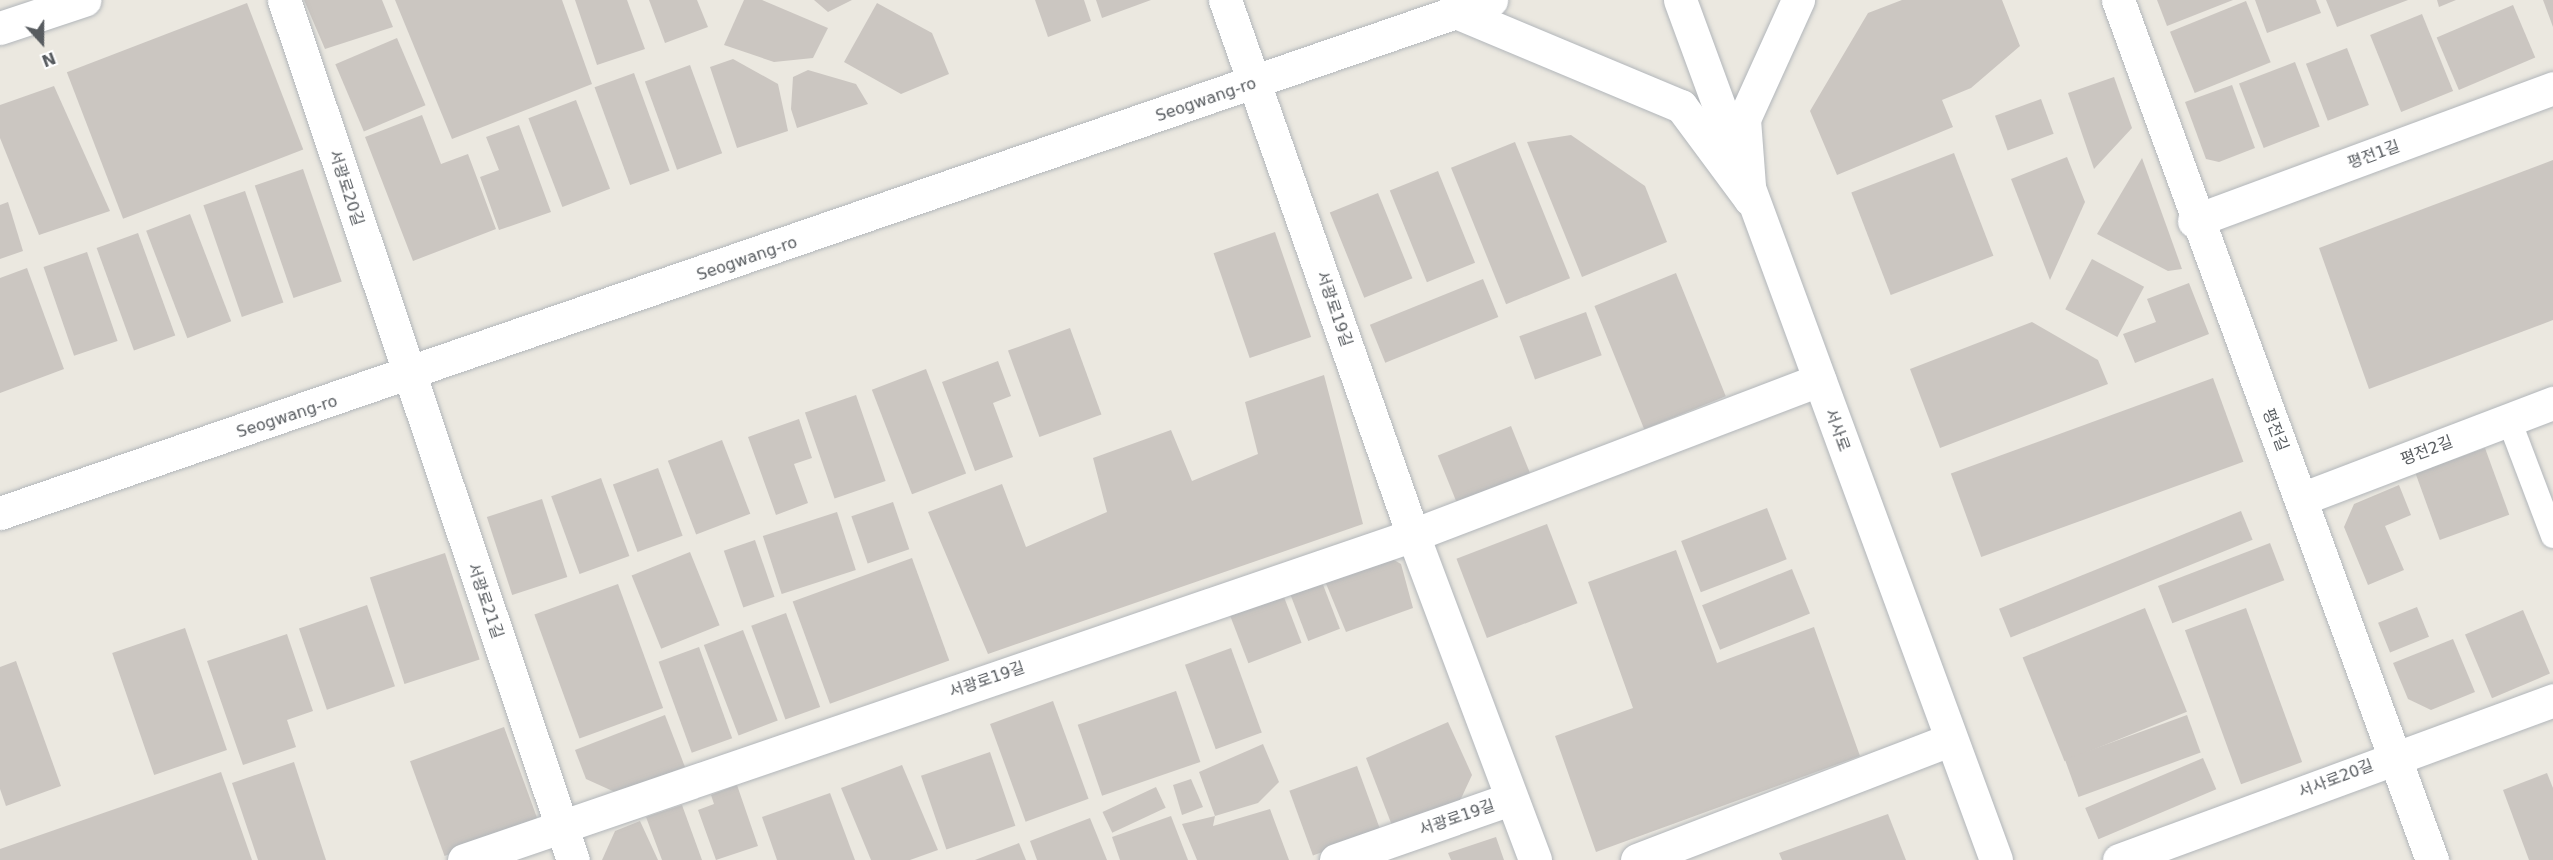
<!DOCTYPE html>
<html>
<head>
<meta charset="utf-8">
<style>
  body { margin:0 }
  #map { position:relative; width:2553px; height:860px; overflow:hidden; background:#ebe8e0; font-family:"DejaVu Sans","Noto Sans KR",sans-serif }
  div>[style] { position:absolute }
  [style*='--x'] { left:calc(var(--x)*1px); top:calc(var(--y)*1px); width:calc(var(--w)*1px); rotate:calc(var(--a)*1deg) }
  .building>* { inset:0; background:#cbc6c1; transform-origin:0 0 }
  .roads { filter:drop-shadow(0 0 2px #b2b6ba) drop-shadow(0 0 2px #b2b6ba) }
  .service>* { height:24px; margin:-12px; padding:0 12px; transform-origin:12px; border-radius:12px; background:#fff }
  .minor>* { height:33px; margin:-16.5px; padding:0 16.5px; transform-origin:16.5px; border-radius:16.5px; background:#fff }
  .tertiary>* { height:33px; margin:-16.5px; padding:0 16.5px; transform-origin:16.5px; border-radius:16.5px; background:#fff }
  .secondary>* { height:33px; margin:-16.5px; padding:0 16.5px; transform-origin:16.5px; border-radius:16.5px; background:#fff }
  span { translate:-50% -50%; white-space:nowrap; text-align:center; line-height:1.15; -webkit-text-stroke:6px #fff; paint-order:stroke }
  .street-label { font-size:16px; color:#585c60 }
  .north { position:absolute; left:12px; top:12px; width:60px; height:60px; -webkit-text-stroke:4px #fff; paint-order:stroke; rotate:159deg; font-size:16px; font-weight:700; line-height:24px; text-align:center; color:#585c60 }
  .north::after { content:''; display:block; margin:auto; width:21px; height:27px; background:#585c60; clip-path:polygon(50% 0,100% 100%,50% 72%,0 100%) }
</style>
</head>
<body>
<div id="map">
  <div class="building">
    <div style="clip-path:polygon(304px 0,382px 0,393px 27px,325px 49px)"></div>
    <div style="clip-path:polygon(395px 0,562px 0,592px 84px,452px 139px)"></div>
    <div style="clip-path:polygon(575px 0,627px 0,645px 49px,597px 65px)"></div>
    <div style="clip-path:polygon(649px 0,697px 0,708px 27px,665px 43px)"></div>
    <div style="clip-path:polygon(744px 0,762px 0,828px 28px,813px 58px,774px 62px,724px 45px)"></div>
    <div style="clip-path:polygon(814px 0,852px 0,828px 12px)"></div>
    <div style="clip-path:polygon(1035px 0,1084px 0,1091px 21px,1048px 37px)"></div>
    <div style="clip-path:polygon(1096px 0,1151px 0,1102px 18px)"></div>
    <div style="clip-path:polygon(1902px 0,2002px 0,2020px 46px,1971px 88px,1942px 100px,1953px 127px,1837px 175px,1810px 111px,1868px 13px)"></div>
    <div style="clip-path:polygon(2157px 0,2233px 0,2167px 26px)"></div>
    <div style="clip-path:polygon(2255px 0,2316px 0,2321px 13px,2267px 33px)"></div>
    <div style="clip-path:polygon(2326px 0,2408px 0,2337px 27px)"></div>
    <div style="clip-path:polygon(2437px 0,2456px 0,2439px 7px)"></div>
    <div style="clip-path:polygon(2543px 0,2553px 0,2553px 27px)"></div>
    <div style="left:2246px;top:1px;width:66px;height:82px;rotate:68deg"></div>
    <div style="left:247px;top:3px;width:157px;height:193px;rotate:69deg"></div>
    <div style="clip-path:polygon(877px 3px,932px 33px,949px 74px,901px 94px,844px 62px)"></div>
    <div style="left:2513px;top:5px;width:57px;height:83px;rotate:67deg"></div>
    <div style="left:2422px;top:14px;width:83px;height:56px;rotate:68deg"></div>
    <div style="left:397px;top:38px;width:73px;height:67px;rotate:67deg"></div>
    <div style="left:2347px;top:48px;width:61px;height:44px;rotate:69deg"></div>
    <div style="clip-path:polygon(733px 59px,778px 84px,788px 131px,737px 148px,710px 67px)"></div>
    <div style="left:2295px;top:62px;width:69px;height:60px;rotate:69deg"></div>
    <div style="left:690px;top:65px;width:94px;height:48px;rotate:70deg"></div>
    <div style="clip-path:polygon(808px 70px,856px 84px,868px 104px,797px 128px,791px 109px,793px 77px)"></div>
    <div style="left:634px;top:73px;width:104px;height:42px;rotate:70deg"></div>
    <div style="clip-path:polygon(2114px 77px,2132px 128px,2094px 169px,2068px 93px)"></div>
    <div style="clip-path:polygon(2232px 85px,2255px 148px,2219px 162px,2206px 159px,2185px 102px)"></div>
    <div style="clip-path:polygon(54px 86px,110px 211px,39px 235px,0 138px,0 105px)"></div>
    <div style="left:2041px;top:99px;width:37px;height:49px;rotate:70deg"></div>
    <div style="left:576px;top:100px;width:95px;height:51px;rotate:69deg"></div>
    <div style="clip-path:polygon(422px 115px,441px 164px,468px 154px,496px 229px,413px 261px,365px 137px)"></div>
    <div style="clip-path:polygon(519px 125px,551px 212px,499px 230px,480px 177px,499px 170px,486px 137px)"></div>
    <div style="clip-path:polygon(1571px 135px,1645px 186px,1667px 242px,1582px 277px,1527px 142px)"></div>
    <div style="left:1515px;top:142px;width:147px;height:69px;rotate:68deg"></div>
    <div style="left:1954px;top:153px;width:110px;height:110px;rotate:69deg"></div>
    <div style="clip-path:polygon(2067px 157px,2085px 202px,2050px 280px,2011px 179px)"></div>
    <div style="clip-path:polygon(2142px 158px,2182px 269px,2168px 271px,2097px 234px)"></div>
    <div style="clip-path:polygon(2553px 160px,2553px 320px,2369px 389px,2319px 248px)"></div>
    <div style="left:303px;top:169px;width:119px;height:51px;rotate:71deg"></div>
    <div style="left:1438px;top:171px;width:99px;height:52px;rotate:68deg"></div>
    <div style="left:245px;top:191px;width:118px;height:44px;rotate:71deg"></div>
    <div style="left:1378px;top:193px;width:92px;height:52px;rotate:68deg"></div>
    <div style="clip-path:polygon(8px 202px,23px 251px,0 259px,0 205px)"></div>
    <div style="left:190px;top:214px;width:115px;height:47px;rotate:69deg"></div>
    <div style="left:1275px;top:232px;width:111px;height:65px;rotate:71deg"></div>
    <div style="left:138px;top:233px;width:109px;height:44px;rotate:70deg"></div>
    <div style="left:87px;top:252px;width:94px;height:46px;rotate:71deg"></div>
    <div style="left:2092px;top:259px;width:59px;height:57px;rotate:28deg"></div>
    <div style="clip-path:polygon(27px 268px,64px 369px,0 393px,0 278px)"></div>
    <div style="left:1676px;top:273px;width:133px;height:88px;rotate:68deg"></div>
    <div style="left:1483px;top:279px;width:41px;height:122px;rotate:68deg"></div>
    <div style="clip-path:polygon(2189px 283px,2209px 334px,2135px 363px,2123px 334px,2156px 322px,2147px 299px)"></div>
    <div style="left:1586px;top:312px;width:46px;height:71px;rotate:70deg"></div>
    <div style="clip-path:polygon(2032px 322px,2098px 360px,2108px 384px,1940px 448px,1910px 369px)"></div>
    <div style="left:1070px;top:328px;width:92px;height:66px;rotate:70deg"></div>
    <div style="clip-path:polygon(998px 361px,1011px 396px,993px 403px,1013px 457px,975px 471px,942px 382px)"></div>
    <div style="left:926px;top:369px;width:112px;height:58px;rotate:69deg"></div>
    <div style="clip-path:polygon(1324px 375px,1363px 524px,988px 654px,928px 512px,1002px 484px,1026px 547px,1107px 512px,1093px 458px,1171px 430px,1192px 481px,1258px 454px,1245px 402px)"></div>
    <div style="left:2213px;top:378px;width:89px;height:279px;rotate:70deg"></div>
    <div style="left:856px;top:395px;width:91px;height:54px;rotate:71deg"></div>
    <div style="clip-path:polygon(799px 419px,812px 458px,794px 464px,808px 503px,776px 515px,748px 437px)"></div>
    <div style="left:1511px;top:426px;width:57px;height:79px;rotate:68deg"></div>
    <div style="left:722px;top:440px;width:79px;height:58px;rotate:69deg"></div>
    <div style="left:2485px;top:448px;width:71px;height:74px;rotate:70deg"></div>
    <div style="left:658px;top:468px;width:72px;height:48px;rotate:70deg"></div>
    <div style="left:601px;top:478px;width:83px;height:53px;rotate:70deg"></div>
    <div style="clip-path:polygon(2399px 485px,2411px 515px,2385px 526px,2404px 570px,2368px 585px,2344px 527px,2354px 504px)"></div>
    <div style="left:542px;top:499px;width:82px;height:58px;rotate:72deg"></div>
    <div style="left:893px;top:502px;width:50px;height:44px;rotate:71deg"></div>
    <div style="left:1767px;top:508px;width:55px;height:92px;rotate:69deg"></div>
    <div style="left:2241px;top:511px;width:31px;height:261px;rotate:68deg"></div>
    <div style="left:837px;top:512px;width:61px;height:78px;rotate:72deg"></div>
    <div style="left:1547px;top:524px;width:85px;height:97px;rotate:69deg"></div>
    <div style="left:755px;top:540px;width:60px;height:33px;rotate:71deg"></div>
    <div style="left:2270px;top:543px;width:40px;height:120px;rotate:69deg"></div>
    <div style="clip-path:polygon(1373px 548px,1401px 564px,1413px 608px,1346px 632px,1320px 569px)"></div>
    <div style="clip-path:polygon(1676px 550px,1717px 663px,1814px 627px,1860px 756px,1596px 852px,1555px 736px,1633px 708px,1588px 582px)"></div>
    <div style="left:690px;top:552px;width:79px;height:63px;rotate:68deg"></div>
    <div style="left:445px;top:553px;width:112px;height:79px;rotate:72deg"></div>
    <div style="left:912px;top:558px;width:109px;height:127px;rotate:70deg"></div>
    <div style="left:1317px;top:569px;width:64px;height:34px;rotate:69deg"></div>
    <div style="left:1792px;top:569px;width:48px;height:97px;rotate:68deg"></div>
    <div style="left:618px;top:584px;width:132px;height:89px;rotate:70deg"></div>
    <div style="left:1279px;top:584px;width:63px;height:57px;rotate:69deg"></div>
    <div style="left:367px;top:605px;width:86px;height:72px;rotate:71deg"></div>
    <div style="left:2417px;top:607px;width:32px;height:42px;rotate:68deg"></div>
    <div style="left:2145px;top:608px;width:112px;height:132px;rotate:68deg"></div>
    <div style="left:2246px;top:608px;width:164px;height:65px;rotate:70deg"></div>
    <div style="left:2523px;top:610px;width:69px;height:63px;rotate:67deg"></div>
    <div style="left:786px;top:613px;width:100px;height:37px;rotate:70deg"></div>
    <div style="left:185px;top:628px;width:129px;height:77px;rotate:71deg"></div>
    <div style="left:743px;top:630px;width:97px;height:42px;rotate:69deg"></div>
    <div style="clip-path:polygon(287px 634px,313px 711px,287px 720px,296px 747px,243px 765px,207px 661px)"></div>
    <div style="clip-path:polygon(2453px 639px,2475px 692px,2431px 710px,2408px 699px,2393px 663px)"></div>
    <div style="left:699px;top:647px;width:97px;height:43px;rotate:70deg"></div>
    <div style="left:1231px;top:648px;width:90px;height:49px;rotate:70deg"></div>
    <div style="clip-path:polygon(16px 661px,61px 786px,6px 806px,0 789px,0 667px)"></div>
    <div style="left:1176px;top:691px;width:75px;height:104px;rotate:71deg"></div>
    <div style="left:1053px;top:701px;width:104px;height:67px;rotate:70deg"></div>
    <div style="clip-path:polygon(665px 715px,685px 767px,617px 793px,586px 779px,575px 750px)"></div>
    <div style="left:2187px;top:715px;width:40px;height:130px;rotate:70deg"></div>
    <div style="clip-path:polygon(1448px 722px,1472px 775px,1458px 805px,1393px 828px,1366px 758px)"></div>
    <div style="left:504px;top:727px;width:101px;height:100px;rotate:70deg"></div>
    <div style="clip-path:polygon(1263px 744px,1279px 782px,1258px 803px,1215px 816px,1199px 772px)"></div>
    <div style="left:990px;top:752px;width:78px;height:73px;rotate:71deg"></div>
    <div style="left:2203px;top:758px;width:34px;height:128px;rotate:67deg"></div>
    <div style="clip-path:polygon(294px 762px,326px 860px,258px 860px,232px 783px)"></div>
    <div style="clip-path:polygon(902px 765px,938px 850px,910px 860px,871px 860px,841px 788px)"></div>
    <div style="left:1357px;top:766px;width:69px;height:72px;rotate:70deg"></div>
    <div style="clip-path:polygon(221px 772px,252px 860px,0 860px,0 849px)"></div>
    <div style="clip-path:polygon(2547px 773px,2553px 788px,2553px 860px,2529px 860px,2503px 790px)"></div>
    <div style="clip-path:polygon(1191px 779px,1203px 807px,1182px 815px,1173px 785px)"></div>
    <div style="clip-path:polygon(737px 785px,758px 846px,716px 860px,698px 810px,714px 804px,711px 795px)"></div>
    <div style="left:1156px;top:787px;width:23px;height:59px;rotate:65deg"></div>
    <div style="clip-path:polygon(830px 793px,855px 860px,777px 860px,762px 817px)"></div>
    <div style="clip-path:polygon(682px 805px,702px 860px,662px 860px,646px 817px)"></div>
    <div style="clip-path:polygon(1270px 809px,1289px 860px,1197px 860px,1182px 824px,1215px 816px,1213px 826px)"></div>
    <div style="clip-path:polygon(1888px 814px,1906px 860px,1782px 860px,1779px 853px)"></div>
    <div style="clip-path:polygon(1171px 816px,1188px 860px,1120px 860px,1112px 837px)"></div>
    <div style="clip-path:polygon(1090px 818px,1107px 860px,1037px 860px,1030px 841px)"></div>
    <div style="clip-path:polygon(640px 821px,658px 860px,602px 860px,615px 831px)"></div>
    <div style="clip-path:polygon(1496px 837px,1504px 860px,1451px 860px,1448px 853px)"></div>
    <div style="clip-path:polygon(1019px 843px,1026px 860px,975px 860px)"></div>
  </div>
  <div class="roads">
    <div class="service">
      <div style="--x:2509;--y:420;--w:124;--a:69.2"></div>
    </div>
    <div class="minor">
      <div style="--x:284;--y:0;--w:907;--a:71.43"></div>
      <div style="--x:1225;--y:0;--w:567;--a:70.64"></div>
      <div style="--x:1413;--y:535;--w:347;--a:69.4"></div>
      <div style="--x:2118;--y:0;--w:916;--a:69.94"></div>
      <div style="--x:0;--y:28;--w:89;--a:-18.4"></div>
      <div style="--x:2194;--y:221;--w:383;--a:-20.3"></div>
      <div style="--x:2301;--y:499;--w:270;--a:-20.9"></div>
      <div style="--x:464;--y:860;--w:1003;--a:-18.9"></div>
      <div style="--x:1413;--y:535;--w:435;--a:-20.9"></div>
      <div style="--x:1336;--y:860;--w:184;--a:-19.3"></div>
      <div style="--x:1637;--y:860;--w:335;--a:-21"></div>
      <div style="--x:2119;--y:860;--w:463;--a:-20.2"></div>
    </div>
    <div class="tertiary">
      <div style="--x:1680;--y:0;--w:916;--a:69.82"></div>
    </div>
    <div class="secondary">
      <div style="--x:1460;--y:4;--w:9;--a:117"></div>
      <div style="--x:1456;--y:12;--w:244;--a:22.7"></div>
      <div style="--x:1681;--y:106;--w:116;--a:53.4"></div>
      <div style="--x:1750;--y:199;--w:80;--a:-94.3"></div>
      <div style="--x:1744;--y:119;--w:131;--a:-65.6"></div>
      <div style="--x:0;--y:513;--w:1577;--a:-18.99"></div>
    </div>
  </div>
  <div class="street-label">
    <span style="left:1206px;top:100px;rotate:-19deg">Seogwang-ro</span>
    <span style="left:2374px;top:155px;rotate:-20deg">평전1길</span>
    <span style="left:346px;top:188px;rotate:72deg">서광로20길</span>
    <span style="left:747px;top:259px;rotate:-19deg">Seogwang-ro</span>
    <span style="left:1334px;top:309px;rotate:71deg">서광로19길</span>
    <span style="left:287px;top:417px;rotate:-18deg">Seogwang-ro</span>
    <span style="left:1837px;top:430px;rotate:70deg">서사로</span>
    <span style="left:2275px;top:430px;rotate:69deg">평전길</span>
    <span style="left:2427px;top:451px;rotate:-21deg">평전2길</span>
    <span style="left:485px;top:601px;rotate:71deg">서광로21길</span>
    <span style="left:987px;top:680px;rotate:-19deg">서광로19길</span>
    <span style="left:2336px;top:779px;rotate:-21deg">서사로20길</span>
    <span style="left:1457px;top:818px;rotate:-19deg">서광로19길</span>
  </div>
  <div class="north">N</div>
</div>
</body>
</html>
